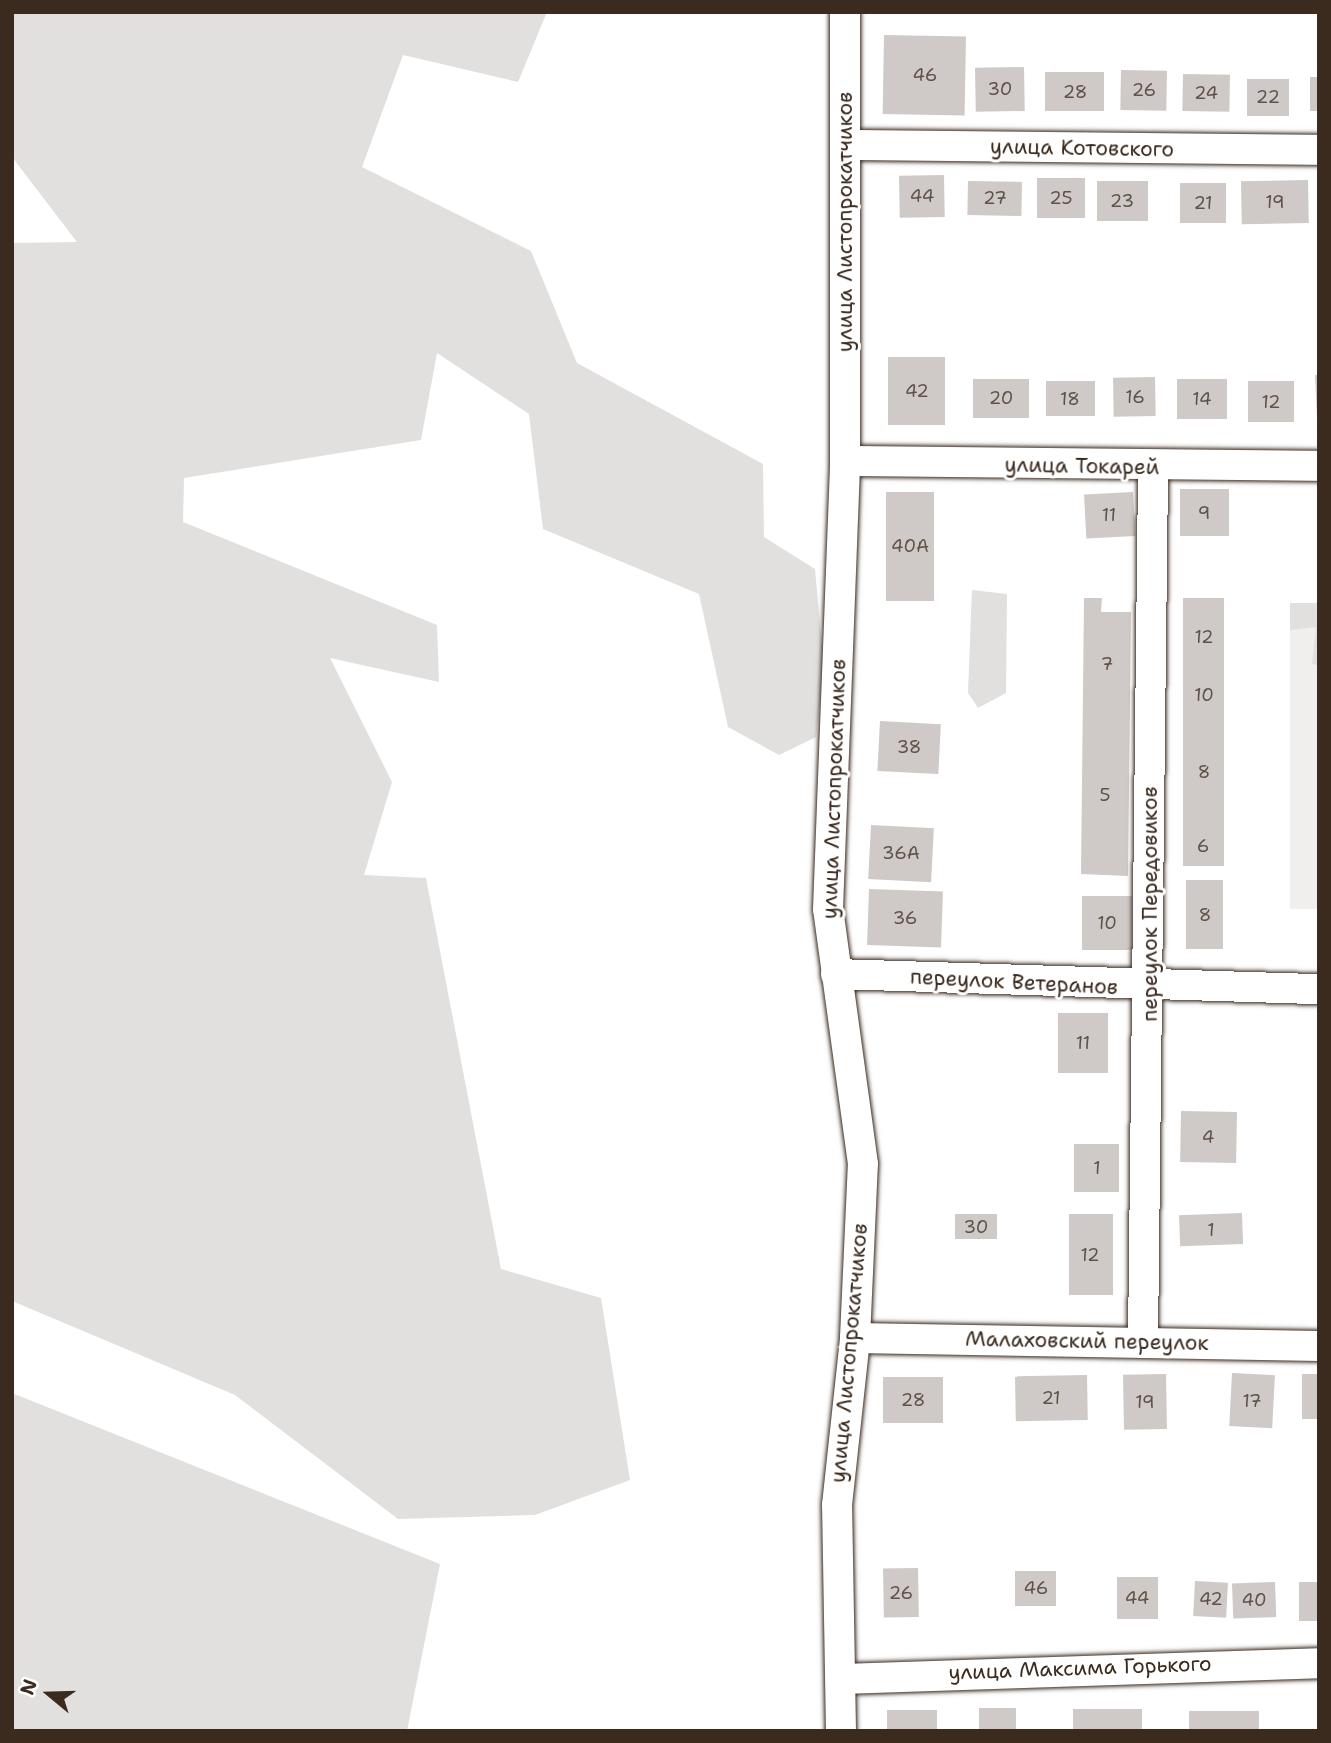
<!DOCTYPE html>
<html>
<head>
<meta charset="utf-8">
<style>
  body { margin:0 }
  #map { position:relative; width:1331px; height:1743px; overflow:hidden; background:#fff; font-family:"Shantell Sans",sans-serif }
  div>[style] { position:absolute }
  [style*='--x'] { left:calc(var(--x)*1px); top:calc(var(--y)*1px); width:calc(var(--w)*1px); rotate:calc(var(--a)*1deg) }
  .built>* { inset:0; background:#f1efee; transform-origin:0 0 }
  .green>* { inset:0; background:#e2e0de }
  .building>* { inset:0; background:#cfcac7; transform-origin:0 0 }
  .roads { filter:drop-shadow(0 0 2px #3b2a1e) drop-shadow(0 0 2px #3b2a1e) }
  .minor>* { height:30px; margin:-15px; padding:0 15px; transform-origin:15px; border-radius:15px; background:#fff }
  span { translate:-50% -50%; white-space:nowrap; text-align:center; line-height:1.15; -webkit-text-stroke:6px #fff; paint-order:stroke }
  .number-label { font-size:18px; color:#605248 }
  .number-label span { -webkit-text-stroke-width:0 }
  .street-label { font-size:21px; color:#3b2a1e }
  .frame { position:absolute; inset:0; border:14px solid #3b2a1e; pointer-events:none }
  .north { position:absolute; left:14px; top:1659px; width:70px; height:70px; -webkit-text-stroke:5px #fff; paint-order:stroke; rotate:289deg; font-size:19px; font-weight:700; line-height:28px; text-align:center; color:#3b2a1e }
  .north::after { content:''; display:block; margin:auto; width:24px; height:32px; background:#3b2a1e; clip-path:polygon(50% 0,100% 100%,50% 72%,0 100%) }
</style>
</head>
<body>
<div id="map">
  <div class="built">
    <div style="left:1290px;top:603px;width:29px;height:306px"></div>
  </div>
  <div class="green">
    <div style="clip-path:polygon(12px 12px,547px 12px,518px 82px,403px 55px,362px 167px,531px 251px,577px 363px,763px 464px,764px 537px,815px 569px,824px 667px,816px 737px,779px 755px,728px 727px,699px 594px,543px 529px,529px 414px,437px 353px,421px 440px,184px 478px,183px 522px,437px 625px,439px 682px,330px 658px,392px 782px,364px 875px,426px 878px,501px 1269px,601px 1298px,630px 1480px,535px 1515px,398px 1519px,235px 1395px,12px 1301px,12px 243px,77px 242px,12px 157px)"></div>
    <div style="clip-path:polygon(972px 590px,1007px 594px,1006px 693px,978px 708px,968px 693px)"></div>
    <div style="clip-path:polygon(1290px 603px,1319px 603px,1319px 666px,1312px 664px,1316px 627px,1290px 630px)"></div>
    <div style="clip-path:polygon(12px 1393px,440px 1564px,407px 1731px,12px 1731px)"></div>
  </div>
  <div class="building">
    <div style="left:884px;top:35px;width:82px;height:79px;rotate:1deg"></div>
    <div style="left:1024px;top:67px;width:44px;height:49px;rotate:89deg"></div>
    <div style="left:1121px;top:70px;width:46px;height:40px;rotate:1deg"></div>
    <div style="left:1045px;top:72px;width:59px;height:39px"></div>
    <div style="left:1183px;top:74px;width:47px;height:37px;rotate:1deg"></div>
    <div style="left:1310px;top:77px;width:9px;height:34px"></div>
    <div style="left:1247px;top:79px;width:42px;height:37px"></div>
    <div style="left:944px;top:175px;width:42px;height:45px;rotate:89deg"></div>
    <div style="left:1037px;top:178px;width:48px;height:40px"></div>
    <div style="left:1308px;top:180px;width:43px;height:67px;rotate:89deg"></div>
    <div style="left:968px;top:181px;width:54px;height:34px;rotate:1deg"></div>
    <div style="left:1097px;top:181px;width:51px;height:40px"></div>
    <div style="left:1180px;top:183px;width:46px;height:40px"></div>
    <div style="left:888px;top:357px;width:57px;height:68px"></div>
    <div style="clip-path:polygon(1315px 375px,1319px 375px,1319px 418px,1317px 418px)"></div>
    <div style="left:1155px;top:377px;width:39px;height:42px;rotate:89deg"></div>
    <div style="left:973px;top:379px;width:56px;height:39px"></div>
    <div style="left:1227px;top:379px;width:40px;height:50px;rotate:90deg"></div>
    <div style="left:1095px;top:381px;width:35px;height:49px;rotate:90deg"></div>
    <div style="left:1248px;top:381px;width:46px;height:41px"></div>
    <div style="left:1180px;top:489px;width:49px;height:47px"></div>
    <div style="left:886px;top:492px;width:48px;height:109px"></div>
    <div style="left:1133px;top:492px;width:44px;height:49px;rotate:87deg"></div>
    <div style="clip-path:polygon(1084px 598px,1102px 598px,1101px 612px,1131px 612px,1128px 876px,1081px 874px)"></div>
    <div style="left:1224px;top:598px;width:268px;height:41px;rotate:90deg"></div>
    <div style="left:880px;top:721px;width:61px;height:50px;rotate:3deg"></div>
    <div style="left:871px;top:825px;width:63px;height:54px;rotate:3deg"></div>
    <div style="left:1186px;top:880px;width:37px;height:69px"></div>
    <div style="left:869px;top:889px;width:74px;height:56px;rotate:2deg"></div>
    <div style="left:1082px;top:896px;width:50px;height:54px"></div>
    <div style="left:1058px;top:1013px;width:50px;height:60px"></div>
    <div style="left:1181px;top:1111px;width:56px;height:51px;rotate:1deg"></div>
    <div style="left:1074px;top:1144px;width:45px;height:48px"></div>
    <div style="left:1242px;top:1213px;width:31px;height:63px;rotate:88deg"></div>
    <div style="left:955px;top:1214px;width:42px;height:25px"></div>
    <div style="left:1069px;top:1214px;width:44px;height:81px"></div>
    <div style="left:1232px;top:1373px;width:43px;height:53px;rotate:3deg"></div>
    <div style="left:1166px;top:1374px;width:55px;height:43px;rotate:89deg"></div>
    <div style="left:1319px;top:1374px;width:45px;height:17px;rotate:90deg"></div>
    <div style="left:1087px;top:1375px;width:45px;height:72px;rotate:89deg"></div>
    <div style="left:883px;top:1377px;width:60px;height:46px"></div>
    <div style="left:918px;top:1568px;width:49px;height:35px;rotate:89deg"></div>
    <div style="left:1015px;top:1571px;width:41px;height:35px"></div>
    <div style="left:1158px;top:1577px;width:42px;height:41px;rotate:90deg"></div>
    <div style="left:1195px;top:1581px;width:33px;height:35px;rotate:3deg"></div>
    <div style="left:1275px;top:1582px;width:35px;height:43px;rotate:88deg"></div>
    <div style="left:1299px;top:1582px;width:20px;height:39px"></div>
    <div style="left:979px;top:1708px;width:37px;height:23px"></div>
    <div style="left:1073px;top:1709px;width:69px;height:22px"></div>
    <div style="left:887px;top:1710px;width:50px;height:21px"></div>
    <div style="left:1189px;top:1711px;width:70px;height:20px"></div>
  </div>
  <div class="roads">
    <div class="minor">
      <div style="--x:846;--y:145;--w:473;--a:0.6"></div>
      <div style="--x:845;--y:461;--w:474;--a:0.6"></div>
      <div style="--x:836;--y:974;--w:483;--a:1.8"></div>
      <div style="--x:855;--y:1338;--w:464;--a:1"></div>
      <div style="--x:1143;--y:1341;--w:874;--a:-89.34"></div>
      <div style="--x:842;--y:1679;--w:477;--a:-1.9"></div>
      <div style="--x:841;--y:1731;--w:226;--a:-91"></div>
      <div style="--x:837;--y:1505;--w:168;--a:-83.8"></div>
      <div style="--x:855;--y:1338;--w:174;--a:-87.4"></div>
      <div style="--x:863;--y:1164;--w:257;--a:-97.8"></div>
      <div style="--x:828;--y:909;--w:448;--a:-87.8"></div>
      <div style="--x:845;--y:461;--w:449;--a:-90"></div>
    </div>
  </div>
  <div class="number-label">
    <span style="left:925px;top:75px">46</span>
    <span style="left:1000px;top:89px">30</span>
    <span style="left:1144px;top:90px">26</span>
    <span style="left:1075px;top:92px">28</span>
    <span style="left:1206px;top:93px">24</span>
    <span style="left:1268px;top:97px">22</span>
    <span style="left:922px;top:196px">44</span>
    <span style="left:995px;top:198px">27</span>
    <span style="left:1061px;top:198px">25</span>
    <span style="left:1122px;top:201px">23</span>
    <span style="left:1275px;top:202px">19</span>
    <span style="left:1203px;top:203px">21</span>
    <span style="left:917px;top:391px">42</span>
    <span style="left:1135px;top:397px">16</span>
    <span style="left:1001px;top:398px">20</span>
    <span style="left:1070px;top:399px">18</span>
    <span style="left:1202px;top:399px">14</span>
    <span style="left:1271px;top:402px">12</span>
    <span style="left:1204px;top:513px">9</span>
    <span style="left:1109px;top:515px">11</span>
    <span style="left:910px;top:546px">40А</span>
    <span style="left:1204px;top:637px">12</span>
    <span style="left:1107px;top:664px">7</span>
    <span style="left:1204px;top:695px">10</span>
    <span style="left:909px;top:747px">38</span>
    <span style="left:1204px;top:772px">8</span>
    <span style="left:1105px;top:795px">5</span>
    <span style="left:1203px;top:846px">6</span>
    <span style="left:901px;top:853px">36А</span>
    <span style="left:1205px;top:915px">8</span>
    <span style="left:905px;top:918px">36</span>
    <span style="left:1107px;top:923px">10</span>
    <span style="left:1083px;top:1043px">11</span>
    <span style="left:1208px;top:1137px">4</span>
    <span style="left:1097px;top:1168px">1</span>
    <span style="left:976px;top:1227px">30</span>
    <span style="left:1211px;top:1230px">1</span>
    <span style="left:1090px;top:1255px">12</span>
    <span style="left:1051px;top:1398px">21</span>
    <span style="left:913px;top:1400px">28</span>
    <span style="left:1252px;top:1401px">17</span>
    <span style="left:1145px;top:1402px">19</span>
    <span style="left:1036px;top:1588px">46</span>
    <span style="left:901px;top:1593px">26</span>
    <span style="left:1137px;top:1598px">44</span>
    <span style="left:1211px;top:1599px">42</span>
    <span style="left:1254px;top:1600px">40</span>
  </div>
  <div class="street-label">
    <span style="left:1082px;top:148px;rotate:1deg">улица Котовского</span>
    <span style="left:845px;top:222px;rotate:-90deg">улица Листопрокатчиков</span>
    <span style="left:1082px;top:466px;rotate:1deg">улица Токарей</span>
    <span style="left:834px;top:789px;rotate:-88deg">улица Листопрокатчиков</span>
    <span style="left:1150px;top:904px;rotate:-90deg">переулок Передовиков</span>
    <span style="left:1014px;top:982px;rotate:3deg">переулок Ветеранов</span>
    <span style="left:1087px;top:1341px;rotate:1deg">Малаховский переулок</span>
    <span style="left:849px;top:1353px;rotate:-85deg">улица Листопрокатчиков</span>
    <span style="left:1080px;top:1668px;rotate:-2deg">улица Максима Горького</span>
  </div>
  <div class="frame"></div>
  <div class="north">N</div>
</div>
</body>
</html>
